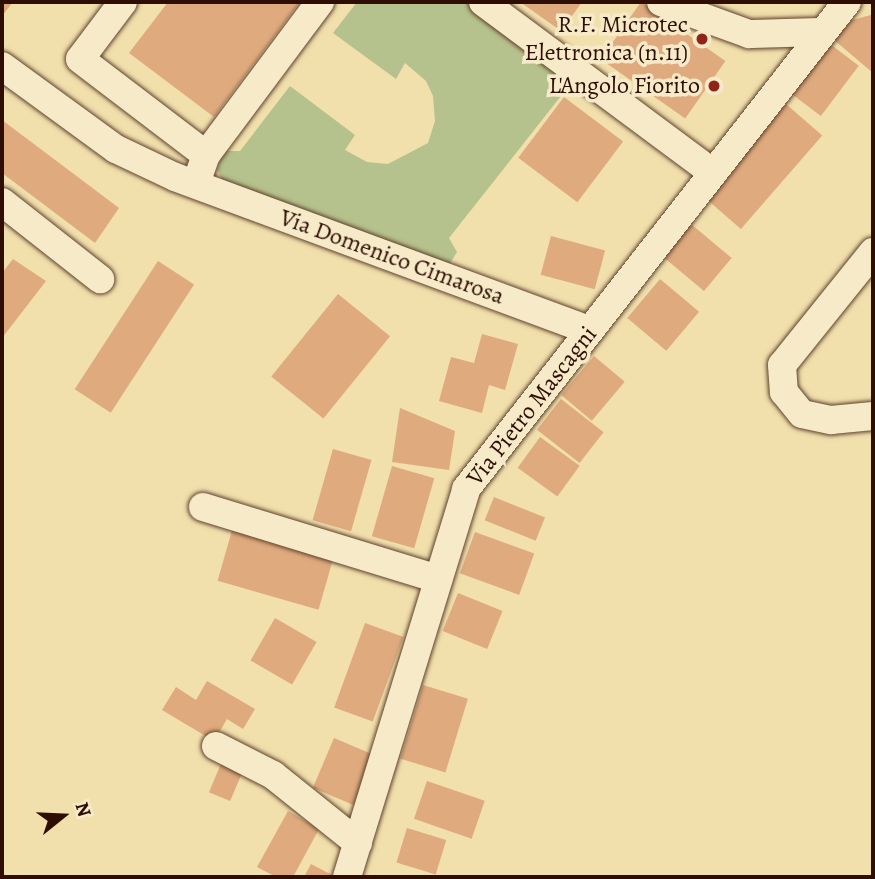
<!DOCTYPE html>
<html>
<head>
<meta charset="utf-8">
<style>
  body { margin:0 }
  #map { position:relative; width:875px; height:879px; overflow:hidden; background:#f1dfac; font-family:Alegreya,serif }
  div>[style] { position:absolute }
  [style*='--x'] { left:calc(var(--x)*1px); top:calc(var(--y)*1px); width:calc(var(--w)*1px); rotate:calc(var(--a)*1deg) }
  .green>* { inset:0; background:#b6c28d }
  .building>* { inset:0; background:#dfaa7e; transform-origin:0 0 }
  .roads { filter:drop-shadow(0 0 2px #5f422c) drop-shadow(0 0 2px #5f422c) }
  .minor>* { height:28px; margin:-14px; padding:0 14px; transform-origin:14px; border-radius:14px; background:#f6eac9 }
  .dots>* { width:19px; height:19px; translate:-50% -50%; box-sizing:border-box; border:4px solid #f6eac9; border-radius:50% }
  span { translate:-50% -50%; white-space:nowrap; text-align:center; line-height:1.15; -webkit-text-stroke:7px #f6eac9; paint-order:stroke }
  .poi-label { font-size:24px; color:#2e0e02 }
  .right { translate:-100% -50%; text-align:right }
  .street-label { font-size:24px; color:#2e0e02 }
  .frame { position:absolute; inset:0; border:4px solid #2e0e02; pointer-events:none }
  .north { position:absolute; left:28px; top:781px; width:70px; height:70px; -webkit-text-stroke:5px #f6eac9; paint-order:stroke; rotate:72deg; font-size:19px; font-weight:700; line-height:28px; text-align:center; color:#2e0e02 }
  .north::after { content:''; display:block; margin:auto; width:24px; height:32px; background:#2e0e02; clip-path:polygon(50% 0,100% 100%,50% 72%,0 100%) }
</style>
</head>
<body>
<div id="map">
  <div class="green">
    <div style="clip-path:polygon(357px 2px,471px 2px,572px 82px,449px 238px,457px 252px,447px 268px,226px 186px,217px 170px,224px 151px,240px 151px,290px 86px,355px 135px,345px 150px,367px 162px,388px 164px,428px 143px,435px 121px,433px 96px,426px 81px,405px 63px,396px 79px,333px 33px)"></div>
  </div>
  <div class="building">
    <div style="clip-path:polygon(2px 2px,13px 2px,2px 16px)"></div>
    <div style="clip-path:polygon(168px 2px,300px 2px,214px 117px,129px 53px)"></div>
    <div style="clip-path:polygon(520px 2px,582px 2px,561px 31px)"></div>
    <div style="left:641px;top:2px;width:103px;height:70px;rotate:35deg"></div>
    <div style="clip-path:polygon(871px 15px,873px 17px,873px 73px,833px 39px,848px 21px)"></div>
    <div style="left:830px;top:44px;width:36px;height:63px;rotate:37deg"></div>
    <div style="left:564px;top:97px;width:74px;height:76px;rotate:37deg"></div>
    <div style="left:786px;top:104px;width:48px;height:124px;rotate:41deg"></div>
    <div style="clip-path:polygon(2px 120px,119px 208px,95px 243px,2px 173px)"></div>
    <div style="left:691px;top:224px;width:53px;height:43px;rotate:40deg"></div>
    <div style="left:551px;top:236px;width:56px;height:40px;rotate:15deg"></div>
    <div style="clip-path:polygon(13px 259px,46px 281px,2px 338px,2px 273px)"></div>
    <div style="left:158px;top:261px;width:43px;height:153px;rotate:33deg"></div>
    <div style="left:660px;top:279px;width:51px;height:51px;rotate:40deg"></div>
    <div style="left:338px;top:294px;width:67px;height:106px;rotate:39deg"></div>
    <div style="clip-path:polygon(482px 334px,518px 344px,505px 390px,489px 385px,482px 413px,439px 401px,451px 357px,474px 363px)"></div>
    <div style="left:594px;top:356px;width:40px;height:51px;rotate:40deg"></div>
    <div style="left:561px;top:399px;width:54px;height:39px;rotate:38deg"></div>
    <div style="clip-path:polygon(400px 408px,455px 431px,449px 470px,392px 462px)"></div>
    <div style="left:540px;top:437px;width:49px;height:38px;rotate:36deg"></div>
    <div style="left:333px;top:449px;width:40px;height:74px;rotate:16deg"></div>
    <div style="left:392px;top:466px;width:44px;height:73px;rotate:16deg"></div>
    <div style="left:494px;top:497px;width:55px;height:25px;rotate:22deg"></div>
    <div style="left:233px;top:527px;width:105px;height:56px;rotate:16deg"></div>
    <div style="left:475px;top:532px;width:63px;height:44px;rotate:20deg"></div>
    <div style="left:458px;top:593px;width:48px;height:41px;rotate:22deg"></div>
    <div style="left:275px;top:618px;width:48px;height:49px;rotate:30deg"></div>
    <div style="left:365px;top:623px;width:41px;height:90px;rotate:20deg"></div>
    <div style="clip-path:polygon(207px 681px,255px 709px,243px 729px,227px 719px,214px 741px,162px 710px,176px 687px,196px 700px)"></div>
    <div style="left:423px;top:685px;width:47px;height:77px;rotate:17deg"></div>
    <div style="left:334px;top:738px;width:44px;height:54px;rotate:23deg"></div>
    <div style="left:223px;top:759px;width:23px;height:36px;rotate:23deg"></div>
    <div style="left:427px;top:781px;width:61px;height:40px;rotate:19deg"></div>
    <div style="clip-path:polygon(288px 811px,319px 829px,293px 877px,276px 877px,257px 867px)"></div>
    <div style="left:407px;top:828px;width:41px;height:36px;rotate:17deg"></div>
    <div style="clip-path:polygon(311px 864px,336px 877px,304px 877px)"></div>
  </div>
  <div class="roads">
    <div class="minor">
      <div style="--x:123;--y:2;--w:71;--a:127"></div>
      <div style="--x:80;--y:59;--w:158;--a:37.3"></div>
      <div style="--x:483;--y:2;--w:285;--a:36.6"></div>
      <div style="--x:661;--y:2;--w:94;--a:20"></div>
      <div style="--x:749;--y:34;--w:73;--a:-1.6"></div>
      <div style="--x:2;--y:66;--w:141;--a:36.1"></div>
      <div style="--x:116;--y:149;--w:65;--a:25.4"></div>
      <div style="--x:175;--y:177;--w:441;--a:20.3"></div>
      <div style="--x:200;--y:172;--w:18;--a:-71"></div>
      <div style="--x:206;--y:155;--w:191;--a:-53.3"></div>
      <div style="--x:2;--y:202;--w:125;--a:38.2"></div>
      <div style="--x:873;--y:252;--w:145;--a:128.8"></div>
      <div style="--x:782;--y:365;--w:27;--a:86"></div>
      <div style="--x:784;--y:392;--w:28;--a:51"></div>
      <div style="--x:802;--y:414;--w:30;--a:12"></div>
      <div style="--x:831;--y:420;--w:42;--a:-5.4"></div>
      <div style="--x:203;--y:507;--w:246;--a:17"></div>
      <div style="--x:216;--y:746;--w:64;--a:27"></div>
      <div style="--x:273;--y:775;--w:109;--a:38.7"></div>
      <div style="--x:347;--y:877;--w:406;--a:-72.9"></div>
      <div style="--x:466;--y:489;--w:618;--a:-51.96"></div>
    </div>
  </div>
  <div class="dots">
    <div style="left:702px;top:39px;background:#8f2418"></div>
    <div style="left:714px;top:86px;background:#8f2418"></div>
  </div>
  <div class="poi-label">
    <span class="right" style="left:688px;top:39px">R.F. Microtec<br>Elettronica (n.11)</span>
    <span class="right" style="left:700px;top:86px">L'Angolo Fiorito</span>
  </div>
  <div class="street-label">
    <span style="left:392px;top:257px;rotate:20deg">Via Domenico Cimarosa</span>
    <span style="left:532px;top:406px;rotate:-52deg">Via Pietro Mascagni</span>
  </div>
  <div class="frame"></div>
  <div class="north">N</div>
</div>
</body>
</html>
